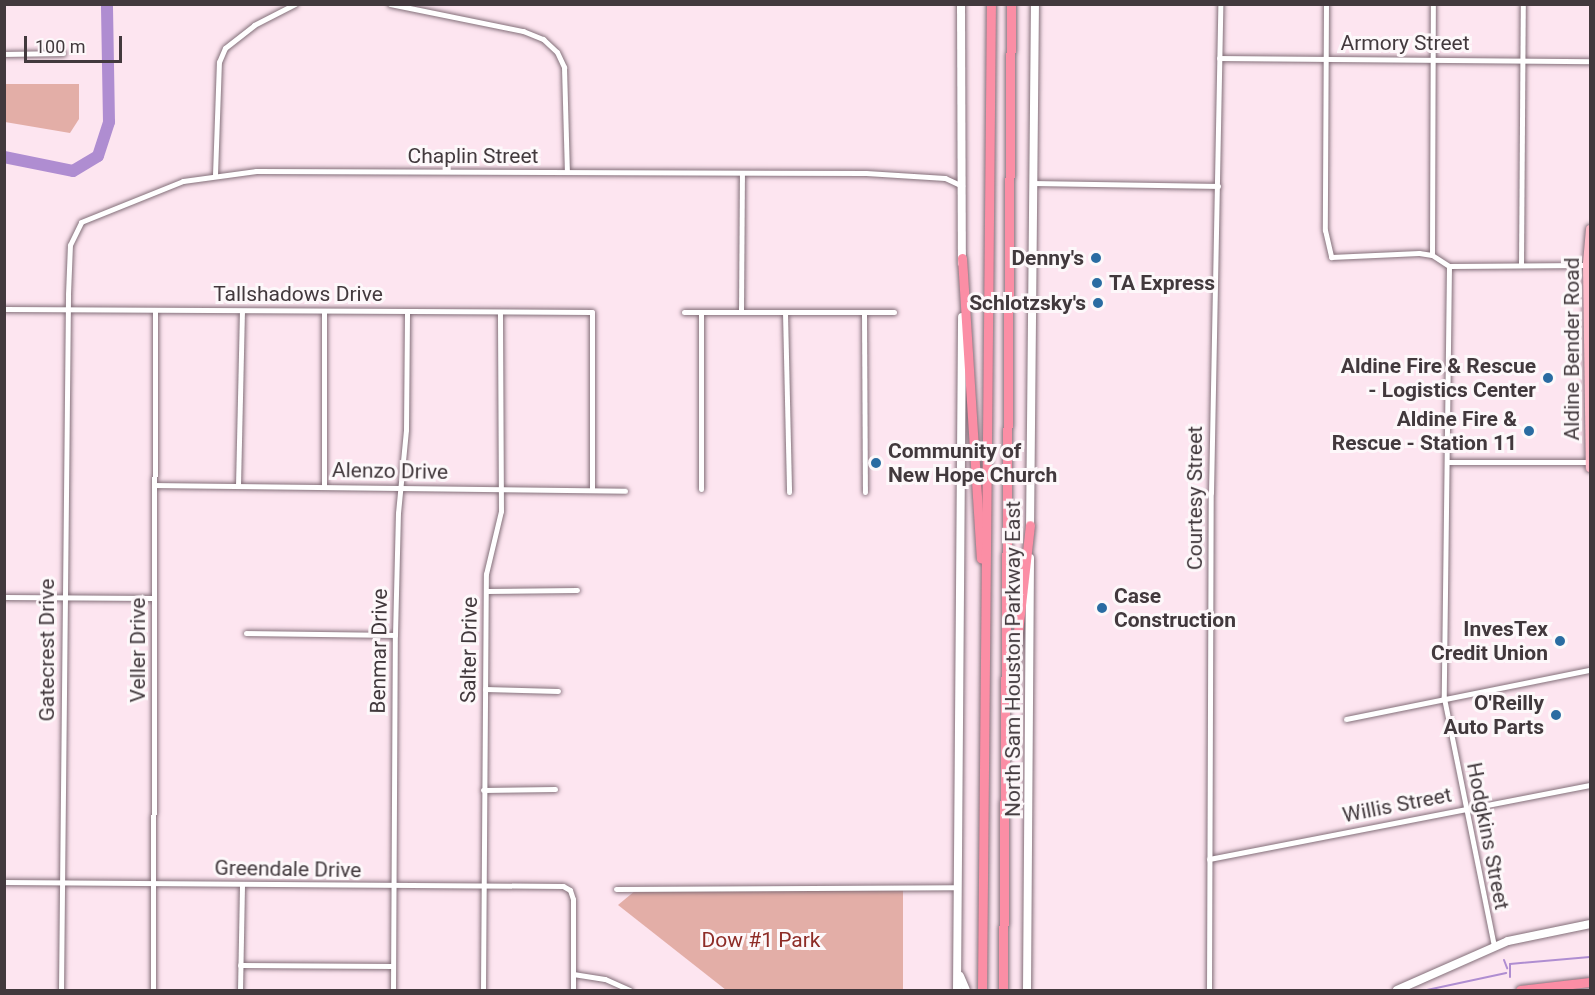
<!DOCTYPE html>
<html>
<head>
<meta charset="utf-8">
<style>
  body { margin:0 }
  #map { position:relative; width:1595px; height:995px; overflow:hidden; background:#fde5f0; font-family:Roboto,sans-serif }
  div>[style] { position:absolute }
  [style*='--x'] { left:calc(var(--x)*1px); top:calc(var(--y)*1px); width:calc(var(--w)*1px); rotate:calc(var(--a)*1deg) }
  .green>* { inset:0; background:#e3aea7 }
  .stream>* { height:2px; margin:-1px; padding:0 1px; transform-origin:1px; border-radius:1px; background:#af8dd1 }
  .river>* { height:12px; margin:-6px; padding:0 6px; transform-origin:6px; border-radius:6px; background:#af8dd1 }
  .roads { filter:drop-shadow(0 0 2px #836f79) drop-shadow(0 0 2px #836f79) }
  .minor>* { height:5px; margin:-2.5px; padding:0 2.5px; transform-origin:2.5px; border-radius:2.5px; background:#fff }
  .secondary>* { height:8px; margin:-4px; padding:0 4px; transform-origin:4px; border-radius:4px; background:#fff }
  .primary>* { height:8px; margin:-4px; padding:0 4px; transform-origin:4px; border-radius:4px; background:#fdbbc9 }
  .motorway>* { height:9px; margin:-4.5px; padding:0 4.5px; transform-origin:4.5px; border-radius:4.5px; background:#fb8ea5 }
  .dots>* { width:16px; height:16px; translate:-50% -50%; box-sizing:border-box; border:3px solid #fdf8fa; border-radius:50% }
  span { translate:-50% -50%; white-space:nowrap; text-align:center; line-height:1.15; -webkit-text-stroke:6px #fdf8fa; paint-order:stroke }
  .street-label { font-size:21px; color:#42393d }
  .poi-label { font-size:21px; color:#42393d; font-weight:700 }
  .right { translate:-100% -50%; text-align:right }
  .left { translate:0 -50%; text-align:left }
  .park-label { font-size:21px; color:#8e2c27 }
  .frame { position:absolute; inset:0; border:6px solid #42393d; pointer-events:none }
  .scale { position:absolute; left:24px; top:36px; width:98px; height:27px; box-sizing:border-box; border:3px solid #42393d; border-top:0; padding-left:8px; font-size:18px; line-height:21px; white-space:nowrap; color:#42393d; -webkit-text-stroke:4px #fdf8fa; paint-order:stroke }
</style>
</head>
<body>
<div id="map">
  <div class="green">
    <div style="clip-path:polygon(4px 84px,79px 84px,79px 119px,70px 133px,5px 122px)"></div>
    <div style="clip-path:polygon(636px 890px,903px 890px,903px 990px,726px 990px,618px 905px)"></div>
  </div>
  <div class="stream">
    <div style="--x:1504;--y:960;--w:9;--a:69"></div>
    <div style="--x:1510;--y:977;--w:13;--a:-90"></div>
    <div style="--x:1510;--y:964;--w:80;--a:-5"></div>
    <div style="--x:1427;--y:990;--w:81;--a:-12.1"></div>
  </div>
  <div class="river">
    <div style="--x:4;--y:157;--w:70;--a:11.5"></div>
    <div style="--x:73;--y:171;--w:29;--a:-31"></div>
    <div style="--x:98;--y:156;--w:36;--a:-72"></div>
    <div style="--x:109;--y:122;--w:118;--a:-91"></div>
  </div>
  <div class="roads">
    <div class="minor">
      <div style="--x:390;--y:4;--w:136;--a:11.5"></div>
      <div style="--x:523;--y:31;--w:22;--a:22"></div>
      <div style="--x:543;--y:39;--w:19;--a:43"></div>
      <div style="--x:557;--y:52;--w:17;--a:65"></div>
      <div style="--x:564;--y:67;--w:105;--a:88.4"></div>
      <div style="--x:1326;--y:4;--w:226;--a:90.3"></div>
      <div style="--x:1325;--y:230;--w:28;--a:77"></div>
      <div style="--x:1331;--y:257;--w:88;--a:-2.6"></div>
      <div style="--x:1419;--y:253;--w:13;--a:9"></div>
      <div style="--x:1432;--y:255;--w:20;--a:33"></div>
      <div style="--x:1449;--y:266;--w:138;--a:-0.4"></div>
      <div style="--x:4;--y:54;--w:59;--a:-1"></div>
      <div style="--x:1219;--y:58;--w:371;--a:0.5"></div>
      <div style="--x:215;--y:175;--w:113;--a:-88"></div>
      <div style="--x:219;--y:62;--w:15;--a:-67"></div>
      <div style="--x:225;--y:48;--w:37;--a:-38"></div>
      <div style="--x:254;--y:25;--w:46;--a:-27.1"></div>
      <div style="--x:1034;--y:183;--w:184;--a:0.9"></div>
      <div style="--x:1432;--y:255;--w:251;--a:-89.8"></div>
      <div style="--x:1521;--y:265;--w:261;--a:-89.6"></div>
      <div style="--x:1449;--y:266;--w:432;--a:90.7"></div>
      <div style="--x:1444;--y:698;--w:253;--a:78.6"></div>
      <div style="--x:4;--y:309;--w:588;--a:0.29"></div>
      <div style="--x:592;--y:312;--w:178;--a:90"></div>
      <div style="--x:684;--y:312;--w:210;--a:0"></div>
      <div style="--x:741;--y:312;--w:139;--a:-89.6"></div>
      <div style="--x:785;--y:312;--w:180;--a:88.7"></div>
      <div style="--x:864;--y:312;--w:180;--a:89.7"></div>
      <div style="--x:1447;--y:462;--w:143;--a:0"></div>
      <div style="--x:154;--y:485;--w:471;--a:0.7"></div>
      <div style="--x:238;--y:486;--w:175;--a:-88.7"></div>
      <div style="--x:324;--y:486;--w:175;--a:-90"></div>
      <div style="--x:701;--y:489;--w:177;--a:-90"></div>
      <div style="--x:486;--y:591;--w:91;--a:-0.6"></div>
      <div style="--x:4;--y:597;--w:150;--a:0.4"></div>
      <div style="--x:246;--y:633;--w:149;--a:0.8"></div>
      <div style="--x:485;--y:689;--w:73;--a:1.6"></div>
      <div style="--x:1346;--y:719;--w:249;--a:-11.4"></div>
      <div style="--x:483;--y:790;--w:72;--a:-0.8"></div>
      <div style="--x:1209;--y:859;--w:388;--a:-11"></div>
      <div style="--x:4;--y:882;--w:559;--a:0.41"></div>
      <div style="--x:563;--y:886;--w:8;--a:30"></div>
      <div style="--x:570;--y:890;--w:9;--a:72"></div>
      <div style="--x:573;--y:899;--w:91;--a:90"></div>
      <div style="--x:616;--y:889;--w:342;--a:-0.3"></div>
      <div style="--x:240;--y:965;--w:153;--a:0.4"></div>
      <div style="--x:573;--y:974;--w:32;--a:9"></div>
      <div style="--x:605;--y:979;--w:27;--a:24"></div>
      <div style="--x:61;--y:990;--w:696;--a:-89.42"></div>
      <div style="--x:68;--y:294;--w:49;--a:-87.7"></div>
      <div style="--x:70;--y:245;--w:25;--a:-64"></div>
      <div style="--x:81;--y:222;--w:110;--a:-21.9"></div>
      <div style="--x:183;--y:181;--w:74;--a:-7.8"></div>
      <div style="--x:256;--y:171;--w:610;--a:0.19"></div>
      <div style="--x:866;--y:173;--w:79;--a:3.6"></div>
      <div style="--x:945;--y:178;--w:19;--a:25"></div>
      <div style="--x:153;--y:990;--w:680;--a:-89.83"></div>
      <div style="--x:240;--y:990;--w:104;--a:-88.9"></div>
      <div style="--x:393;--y:990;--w:355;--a:-89.7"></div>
      <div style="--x:395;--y:635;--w:122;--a:-88.6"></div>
      <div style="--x:398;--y:513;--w:83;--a:-84.5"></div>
      <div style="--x:406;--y:430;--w:119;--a:-89.5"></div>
      <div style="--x:483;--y:990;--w:416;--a:-89.6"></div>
      <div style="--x:486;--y:574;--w:65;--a:-76.6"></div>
      <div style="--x:501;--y:511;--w:199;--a:-90.3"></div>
      <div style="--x:1209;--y:990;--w:497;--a:-89.8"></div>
      <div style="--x:1211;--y:493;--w:489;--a:-88.9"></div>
    </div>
    <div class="secondary">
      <div style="--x:961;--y:4;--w:259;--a:89.8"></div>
      <div style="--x:1030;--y:531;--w:527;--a:-89.46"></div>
      <div style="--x:960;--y:976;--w:15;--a:67"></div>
      <div style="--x:957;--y:990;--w:673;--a:-89.57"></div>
      <div style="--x:1027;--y:990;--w:432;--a:-89.6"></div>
      <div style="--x:1397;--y:990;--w:121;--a:-23.8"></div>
      <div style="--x:1508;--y:941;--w:84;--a:-11.7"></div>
    </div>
    <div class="primary">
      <div style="--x:1590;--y:229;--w:36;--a:95"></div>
      <div style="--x:1587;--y:265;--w:203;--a:89.2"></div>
    </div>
    <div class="motorway">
      <div style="--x:962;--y:258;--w:301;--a:86.4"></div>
      <div style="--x:1010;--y:703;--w:179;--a:-83.6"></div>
      <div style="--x:982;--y:990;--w:986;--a:-89.48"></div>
      <div style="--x:1003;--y:990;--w:986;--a:-89.54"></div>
      <div style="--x:1520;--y:990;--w:70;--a:-6.5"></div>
    </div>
  </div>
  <div class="dots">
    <div style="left:1096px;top:258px;background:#2a6ca2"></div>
    <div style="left:1097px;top:283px;background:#2a6ca2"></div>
    <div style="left:1098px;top:303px;background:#2a6ca2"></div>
    <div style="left:1548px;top:378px;background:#2a6ca2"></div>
    <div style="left:1529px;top:431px;background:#2a6ca2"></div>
    <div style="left:876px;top:463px;background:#2a6ca2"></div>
    <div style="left:1102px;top:608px;background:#2a6ca2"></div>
    <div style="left:1560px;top:641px;background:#2a6ca2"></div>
    <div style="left:1556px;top:715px;background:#2a6ca2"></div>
  </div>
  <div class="street-label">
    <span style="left:1405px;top:43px">Armory Street</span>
    <span style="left:473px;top:156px">Chaplin Street</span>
    <span style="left:298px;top:294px">Tallshadows Drive</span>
    <span style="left:1572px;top:349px;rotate:-90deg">Aldine Bender Road</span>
    <span style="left:390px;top:471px;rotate:1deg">Alenzo Drive</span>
    <span style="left:1195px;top:498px;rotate:-90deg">Courtesy Street</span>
    <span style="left:47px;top:650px;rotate:-90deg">Gatecrest Drive</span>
    <span style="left:138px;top:650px;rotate:-90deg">Veller Drive</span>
    <span style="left:469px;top:650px;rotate:-89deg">Salter Drive</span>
    <span style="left:379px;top:651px;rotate:-89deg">Benmar Drive</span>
    <span style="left:1013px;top:659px;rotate:-90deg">North Sam Houston Parkway East</span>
    <span style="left:1397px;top:805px;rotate:-11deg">Willis Street</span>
    <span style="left:1488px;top:836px;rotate:79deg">Hodgkins Street</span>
    <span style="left:288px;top:869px;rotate:1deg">Greendale Drive</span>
  </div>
  <div class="poi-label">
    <span class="right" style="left:1084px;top:258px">Denny's</span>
    <span class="left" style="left:1109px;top:283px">TA Express</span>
    <span class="right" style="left:1086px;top:303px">Schlotzsky's</span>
    <span class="right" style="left:1536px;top:378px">Aldine Fire &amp; Rescue<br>- Logistics Center</span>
    <span class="right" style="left:1517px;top:431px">Aldine Fire &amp;<br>Rescue - Station 11</span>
    <span class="left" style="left:888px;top:463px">Community of<br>New Hope Church</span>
    <span class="left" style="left:1114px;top:608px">Case<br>Construction</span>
    <span class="right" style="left:1548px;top:641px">InvesTex<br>Credit Union</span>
    <span class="right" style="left:1544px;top:715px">O'Reilly<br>Auto Parts</span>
  </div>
  <div class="park-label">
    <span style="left:761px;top:940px">Dow #1 Park</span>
  </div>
  <div class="frame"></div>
  <div class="scale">100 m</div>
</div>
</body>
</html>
